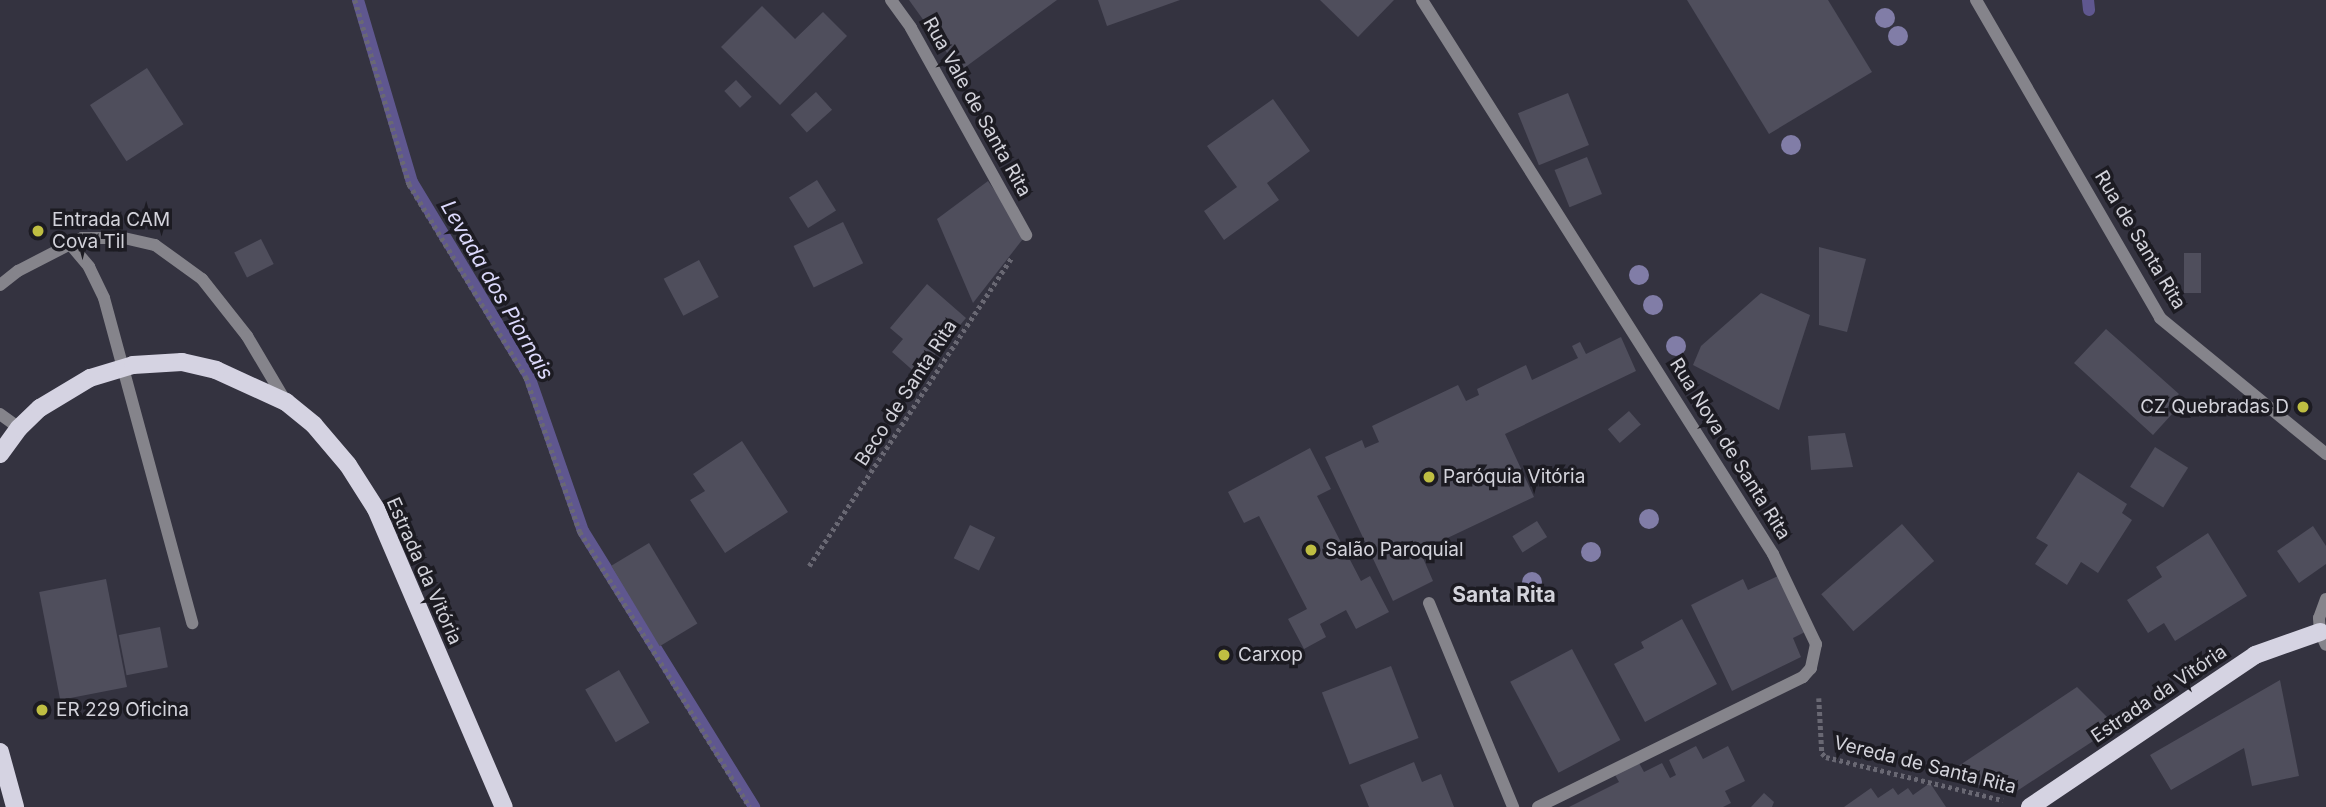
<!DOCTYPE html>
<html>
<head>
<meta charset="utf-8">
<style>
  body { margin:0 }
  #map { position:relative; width:2326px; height:807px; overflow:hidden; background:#343340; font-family:Inter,sans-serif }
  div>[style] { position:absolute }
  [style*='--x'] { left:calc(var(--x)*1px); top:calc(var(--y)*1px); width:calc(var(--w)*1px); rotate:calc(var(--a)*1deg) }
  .stream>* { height:12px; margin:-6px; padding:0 6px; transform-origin:6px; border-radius:6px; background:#5f578f }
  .building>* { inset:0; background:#4f4e5c; transform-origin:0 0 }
  .path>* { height:4.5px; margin-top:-2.25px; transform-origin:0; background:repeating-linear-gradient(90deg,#696873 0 3.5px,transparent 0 7px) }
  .minor>* { height:12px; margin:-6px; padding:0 6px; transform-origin:6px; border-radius:6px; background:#85848b }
  .major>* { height:18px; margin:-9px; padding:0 9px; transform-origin:9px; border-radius:9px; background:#d5d3e2 }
  .major-bridge>* { height:18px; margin:-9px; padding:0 9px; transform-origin:9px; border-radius:9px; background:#d5d3e2 }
  .trees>* { width:20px; height:20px; margin:-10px; border-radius:50%; background:#817da7 }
  .dots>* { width:19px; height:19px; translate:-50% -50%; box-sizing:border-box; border:4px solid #1c1b22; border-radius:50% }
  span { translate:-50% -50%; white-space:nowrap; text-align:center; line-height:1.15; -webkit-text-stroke:7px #1c1b22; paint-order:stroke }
  .street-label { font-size:19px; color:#d3d3db }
  .poi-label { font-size:19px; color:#d3d3db }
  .left { translate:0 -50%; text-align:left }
  .right { translate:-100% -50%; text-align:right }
  .water-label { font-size:21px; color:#dcd9fc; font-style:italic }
  .neighbourhood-label { font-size:21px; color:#d3d3db; font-weight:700 }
</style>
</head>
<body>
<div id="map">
  <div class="stream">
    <div style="--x:358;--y:0;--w:190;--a:73.5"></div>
    <div style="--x:412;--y:182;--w:227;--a:58.9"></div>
    <div style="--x:529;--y:376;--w:164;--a:70.8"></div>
    <div style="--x:583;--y:531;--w:325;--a:58.2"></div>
    <div style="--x:2088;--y:0;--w:10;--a:84"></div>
  </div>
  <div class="building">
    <div style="clip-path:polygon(909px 0,1057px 0,960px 71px)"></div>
    <div style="clip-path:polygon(1098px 0,1180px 0,1107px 26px)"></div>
    <div style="clip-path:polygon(1320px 0,1394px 0,1358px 37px)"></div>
    <div style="clip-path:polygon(1687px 0,1828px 0,1872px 72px,1769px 134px)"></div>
    <div style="clip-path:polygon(762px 6px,795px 39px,823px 12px,847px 36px,780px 105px,721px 47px)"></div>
    <div style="left:147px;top:68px;width:67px;height:68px;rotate:57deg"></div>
    <div style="left:736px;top:80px;width:23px;height:16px;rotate:47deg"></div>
    <div style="left:816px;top:92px;width:24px;height:34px;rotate:48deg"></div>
    <div style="left:1568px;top:93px;width:56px;height:54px;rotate:68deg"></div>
    <div style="clip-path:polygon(1273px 99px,1310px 151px,1267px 183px,1279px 200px,1224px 240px,1204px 211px,1237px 187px,1207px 146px)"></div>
    <div style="left:1587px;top:157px;width:40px;height:35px;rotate:68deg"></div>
    <div style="left:817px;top:180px;width:36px;height:33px;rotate:58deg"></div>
    <div style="clip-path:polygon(988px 181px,1026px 235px,973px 303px,937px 219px)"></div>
    <div style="left:843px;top:222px;width:46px;height:55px;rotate:64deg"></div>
    <div style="left:261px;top:239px;width:28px;height:30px;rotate:63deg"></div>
    <div style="clip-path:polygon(1819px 247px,1866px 259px,1847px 332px,1819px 325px)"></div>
    <div style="left:2184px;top:253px;width:17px;height:40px"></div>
    <div style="left:699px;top:260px;width:42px;height:40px;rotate:62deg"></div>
    <div style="clip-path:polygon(927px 284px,966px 318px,918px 375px,892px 352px,903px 339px,890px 328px)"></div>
    <div style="clip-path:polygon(1761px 293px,1810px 315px,1779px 410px,1693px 365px,1701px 346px)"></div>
    <div style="clip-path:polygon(2106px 329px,2179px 394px,2166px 409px,2172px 414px,2153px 435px,2074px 363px)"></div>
    <div style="clip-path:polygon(1621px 337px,1636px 371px,1505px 434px,1534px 497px,1420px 551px,1433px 581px,1393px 601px,1325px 457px,1362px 440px,1365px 448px,1379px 442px,1372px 426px,1458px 385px,1466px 401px,1479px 395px,1477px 389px,1526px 365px,1532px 380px,1578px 358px,1572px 346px,1580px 342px,1586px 354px)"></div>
    <div style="left:1629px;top:411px;width:18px;height:28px;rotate:49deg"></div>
    <div style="clip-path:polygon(1845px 433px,1853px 467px,1811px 470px,1808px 436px)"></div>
    <div style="clip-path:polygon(742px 441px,788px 512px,725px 553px,690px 500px,705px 491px,693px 474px)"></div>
    <div style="left:2155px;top:447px;width:39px;height:47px;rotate:32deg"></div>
    <div style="clip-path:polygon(1310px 448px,1331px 489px,1317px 496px,1361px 581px,1370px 576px,1389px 612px,1356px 629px,1346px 610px,1320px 624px,1326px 637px,1304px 649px,1288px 619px,1307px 609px,1259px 516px,1244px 523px,1228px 492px)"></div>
    <div style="clip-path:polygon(2078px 472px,2127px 504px,2122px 513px,2132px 520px,2098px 573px,2081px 562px,2067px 585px,2035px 564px,2048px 545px,2036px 538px)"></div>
    <div style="left:1537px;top:521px;width:19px;height:29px;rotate:58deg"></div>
    <div style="left:1902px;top:524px;width:49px;height:107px;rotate:49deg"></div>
    <div style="left:970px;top:525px;width:28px;height:37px;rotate:26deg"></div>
    <div style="clip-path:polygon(2313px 526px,2326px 546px,2326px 564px,2299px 583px,2277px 551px)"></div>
    <div style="clip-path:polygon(2208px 533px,2247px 596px,2175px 641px,2164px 623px,2148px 633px,2127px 600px,2162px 577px,2156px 567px)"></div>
    <div style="left:649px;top:543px;width:94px;height:44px;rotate:59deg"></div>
    <div style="clip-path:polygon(1778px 576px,1805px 632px,1793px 638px,1801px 657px,1732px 691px,1691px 605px,1743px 579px,1748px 590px)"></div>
    <div style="left:106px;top:579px;width:110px;height:68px;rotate:79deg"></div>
    <div style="clip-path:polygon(1682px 619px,1717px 684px,1645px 722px,1614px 664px,1644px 648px,1641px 642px)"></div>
    <div style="left:160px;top:627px;width:41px;height:42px;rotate:79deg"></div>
    <div style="left:1572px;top:649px;width:103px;height:70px;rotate:62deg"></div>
    <div style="left:1391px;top:666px;width:77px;height:74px;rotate:69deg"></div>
    <div style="left:619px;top:670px;width:61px;height:39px;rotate:60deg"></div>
    <div style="clip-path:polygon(2280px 680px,2299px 776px,2252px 786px,2244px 748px,2171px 790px,2150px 755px)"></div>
    <div style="clip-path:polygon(2077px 687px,2116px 726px,2014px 793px,1942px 777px)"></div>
    <div style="clip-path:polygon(1696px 746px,1703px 759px,1728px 746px,1745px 781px,1725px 791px,1731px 803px,1723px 807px,1569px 807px,1619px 782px,1614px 773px,1638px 761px,1644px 772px,1662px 763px,1670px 778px,1676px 775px,1669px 760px)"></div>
    <div style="clip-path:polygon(1414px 762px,1422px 782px,1441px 774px,1454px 807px,1369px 807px,1360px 785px)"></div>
    <div style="clip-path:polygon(1930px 783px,1946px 807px,1844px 807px,1871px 788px,1878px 798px,1893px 788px,1898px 795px,1908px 788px,1913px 795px)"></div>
    <div style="clip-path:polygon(1764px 793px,1774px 802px,1772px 807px,1751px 807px)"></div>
  </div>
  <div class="path">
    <div style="--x:355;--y:0;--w:192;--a:73.6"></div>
    <div style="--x:409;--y:184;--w:226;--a:58.8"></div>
    <div style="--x:526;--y:377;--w:164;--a:70.8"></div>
    <div style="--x:580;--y:532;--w:323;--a:58.3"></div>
    <div style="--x:809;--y:566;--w:370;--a:-56.7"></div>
    <div style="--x:1819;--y:698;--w:55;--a:86.9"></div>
    <div style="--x:1822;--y:753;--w:6;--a:45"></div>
    <div style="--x:1826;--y:757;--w:182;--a:13.7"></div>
  </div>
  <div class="minor">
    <div style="--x:891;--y:0;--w:34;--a:54"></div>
    <div style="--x:911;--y:28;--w:237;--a:60.9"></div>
    <div style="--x:1422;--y:0;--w:656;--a:57.64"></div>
    <div style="--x:1773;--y:554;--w:100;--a:64.5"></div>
    <div style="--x:1816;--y:644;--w:25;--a:102"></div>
    <div style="--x:1811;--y:668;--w:12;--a:132"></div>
    <div style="--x:1803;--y:677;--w:295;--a:153.9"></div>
    <div style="--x:1976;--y:0;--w:367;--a:59.9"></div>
    <div style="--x:2160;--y:318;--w:215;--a:39.3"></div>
    <div style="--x:70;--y:244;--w:30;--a:50"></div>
    <div style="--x:89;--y:267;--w:34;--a:64"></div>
    <div style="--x:104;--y:298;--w:337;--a:74.8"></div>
    <div style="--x:0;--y:285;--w:23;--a:-38"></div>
    <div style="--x:18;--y:271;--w:72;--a:-27.3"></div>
    <div style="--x:82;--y:238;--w:42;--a:0"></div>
    <div style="--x:124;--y:238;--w:32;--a:13"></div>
    <div style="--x:155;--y:245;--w:58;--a:35.9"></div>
    <div style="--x:202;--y:279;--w:73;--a:51.7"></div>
    <div style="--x:247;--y:336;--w:77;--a:59.4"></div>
    <div style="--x:0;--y:414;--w:24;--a:36"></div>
    <div style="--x:2326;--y:599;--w:20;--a:110"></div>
    <div style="--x:2319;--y:618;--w:14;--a:86"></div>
    <div style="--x:2320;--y:632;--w:14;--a:65"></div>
    <div style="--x:1429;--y:603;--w:221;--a:67.6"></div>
  </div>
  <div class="major">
    <div style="--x:216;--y:370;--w:77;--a:24.6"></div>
    <div style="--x:286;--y:402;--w:36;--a:39"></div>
    <div style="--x:314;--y:425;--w:52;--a:49.6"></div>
    <div style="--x:348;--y:465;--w:52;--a:57.5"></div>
    <div style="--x:376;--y:509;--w:324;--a:66.8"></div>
    <div style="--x:0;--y:454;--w:32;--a:-54"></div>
    <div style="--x:19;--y:428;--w:29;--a:-44"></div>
    <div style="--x:0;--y:752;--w:57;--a:74.7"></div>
    <div style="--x:2030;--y:807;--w:272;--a:-34"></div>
    <div style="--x:2255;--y:655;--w:69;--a:-19.5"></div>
  </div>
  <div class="major-bridge">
    <div style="--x:40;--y:408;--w:58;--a:-31"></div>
    <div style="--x:90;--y:378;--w:45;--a:-16.8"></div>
    <div style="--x:133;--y:365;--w:49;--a:-3.5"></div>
    <div style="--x:182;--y:362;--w:35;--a:13"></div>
  </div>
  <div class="trees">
    <div style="left:1885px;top:18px"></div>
    <div style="left:1898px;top:36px"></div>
    <div style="left:1791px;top:145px"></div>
    <div style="left:1639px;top:275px"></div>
    <div style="left:1653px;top:305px"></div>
    <div style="left:1676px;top:346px"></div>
    <div style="left:1649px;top:519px"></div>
    <div style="left:1591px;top:552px"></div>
    <div style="left:1532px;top:582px"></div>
  </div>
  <div class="dots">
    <div style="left:38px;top:231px;background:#bfbe42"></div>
    <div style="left:2303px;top:407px;background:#bfbe42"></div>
    <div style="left:1429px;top:477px;background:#bfbe42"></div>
    <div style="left:1311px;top:550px;background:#bfbe42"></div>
    <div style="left:1224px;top:655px;background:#bfbe42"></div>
    <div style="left:42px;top:710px;background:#bfbe42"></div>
  </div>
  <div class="street-label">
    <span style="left:977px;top:107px;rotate:61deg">Rua Vale de Santa Rita</span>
    <span style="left:2140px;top:240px;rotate:59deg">Rua de Santa Rita</span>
    <span style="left:906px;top:393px;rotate:-57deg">Beco de Santa Rita</span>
    <span style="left:1730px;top:449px;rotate:58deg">Rua Nova de Santa Rita</span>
    <span style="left:424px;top:571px;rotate:66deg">Estrada da Vitória</span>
    <span style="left:2159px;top:694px;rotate:-34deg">Estrada da Vitória</span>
    <span style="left:1925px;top:765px;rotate:14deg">Vereda de Santa Rita</span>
  </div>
  <div class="poi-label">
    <span class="left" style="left:52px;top:231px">Entrada CAM<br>Cova Til</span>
    <span class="right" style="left:2289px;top:407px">CZ Quebradas D</span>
    <span class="left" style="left:1443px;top:477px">Paróquia Vitória</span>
    <span class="left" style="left:1325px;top:550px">Salão Paroquial</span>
    <span class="left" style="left:1238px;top:655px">Carxop</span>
    <span class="left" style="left:56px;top:710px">ER 229 Oficina</span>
  </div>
  <div class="water-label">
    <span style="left:497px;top:290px;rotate:60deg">Levada dos Piornais</span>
  </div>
  <div class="neighbourhood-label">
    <span style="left:1504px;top:595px">Santa Rita</span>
  </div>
</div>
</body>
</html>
